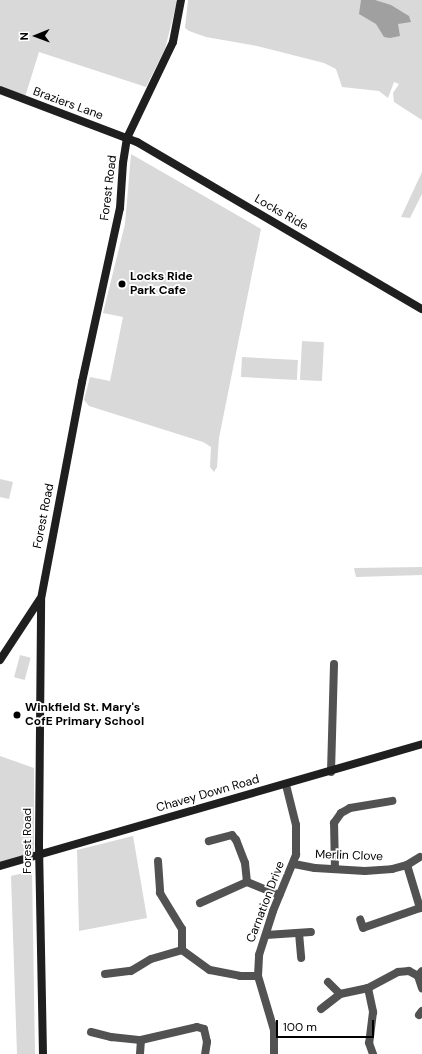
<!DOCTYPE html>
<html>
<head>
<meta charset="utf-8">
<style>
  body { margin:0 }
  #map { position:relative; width:422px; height:1054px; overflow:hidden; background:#fff; font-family:"DM Sans",sans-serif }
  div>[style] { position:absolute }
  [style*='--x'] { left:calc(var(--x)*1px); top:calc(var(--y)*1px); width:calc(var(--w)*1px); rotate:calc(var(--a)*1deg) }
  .green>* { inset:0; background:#d9d9d9; transform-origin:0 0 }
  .water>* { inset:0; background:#a0a0a0 }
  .street>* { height:8px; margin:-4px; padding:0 4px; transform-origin:4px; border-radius:4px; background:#525252 }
  .secondary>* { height:8px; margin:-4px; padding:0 4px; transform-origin:4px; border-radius:4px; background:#1f1f1f }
  .dots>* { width:11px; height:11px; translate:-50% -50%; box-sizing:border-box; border:2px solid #fff; border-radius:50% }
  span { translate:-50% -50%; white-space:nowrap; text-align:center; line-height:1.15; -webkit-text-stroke:3.5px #fff; paint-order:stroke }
  .street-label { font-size:12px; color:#000 }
  .poi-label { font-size:12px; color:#000; font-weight:700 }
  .left { translate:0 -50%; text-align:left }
  .north { position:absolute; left:16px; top:16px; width:40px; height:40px; -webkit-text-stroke:3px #fff; paint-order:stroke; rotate:269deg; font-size:11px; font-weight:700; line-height:16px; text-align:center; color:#000 }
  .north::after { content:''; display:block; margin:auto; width:14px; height:18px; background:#000; clip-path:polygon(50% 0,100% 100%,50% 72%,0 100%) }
  .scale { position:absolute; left:276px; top:1020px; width:98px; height:18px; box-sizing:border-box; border:2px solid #000; border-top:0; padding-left:5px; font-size:12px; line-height:14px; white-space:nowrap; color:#000; -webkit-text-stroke:3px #fff; paint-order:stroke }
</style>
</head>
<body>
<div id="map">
  <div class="green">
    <div style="clip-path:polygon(0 0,175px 0,177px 1px,165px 49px,146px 87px,39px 52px,25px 97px,0 87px)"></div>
    <div style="clip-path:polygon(188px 0,422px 0,422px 120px,394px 102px,393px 93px,399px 84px,394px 82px,388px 98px,379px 91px,342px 87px,336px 69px,324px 63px,257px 46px,206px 37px,189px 31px,185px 28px)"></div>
    <div style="clip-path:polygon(131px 154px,261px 229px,219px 438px,217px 467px,214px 472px,210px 467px,211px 447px,203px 442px,89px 406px,84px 400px,90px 377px,110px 381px,123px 317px,103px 313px,125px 224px)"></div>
    <div style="clip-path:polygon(422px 172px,422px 194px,410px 218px,401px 217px)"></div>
    <div style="left:302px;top:341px;width:22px;height:39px;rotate:3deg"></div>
    <div style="left:242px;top:357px;width:56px;height:20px;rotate:3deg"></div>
    <div style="clip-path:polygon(0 479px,13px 482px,9px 499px,0 497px)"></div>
    <div style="clip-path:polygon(422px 567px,422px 575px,356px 577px,354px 568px)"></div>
    <div style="left:20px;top:655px;width:11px;height:23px;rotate:15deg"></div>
    <div style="clip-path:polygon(0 756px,34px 768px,34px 852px,0 863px)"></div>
    <div style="clip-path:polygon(133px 836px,147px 918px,79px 931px,77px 850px)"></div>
    <div style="clip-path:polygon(32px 871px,35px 1054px,17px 1054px,11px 876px)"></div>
  </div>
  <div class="water">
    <div style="clip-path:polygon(361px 0,375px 0,391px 5px,409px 16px,411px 22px,398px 24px,400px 36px,390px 38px,384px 37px,376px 24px,359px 14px)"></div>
  </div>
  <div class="street">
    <div style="--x:331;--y:772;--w:108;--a:-88.4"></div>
    <div style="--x:158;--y:861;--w:32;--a:86"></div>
    <div style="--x:160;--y:893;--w:42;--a:58.6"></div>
    <div style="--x:182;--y:929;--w:21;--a:90"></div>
    <div style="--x:182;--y:950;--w:34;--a:36"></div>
    <div style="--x:210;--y:970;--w:31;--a:11"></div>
    <div style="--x:240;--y:976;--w:18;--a:0"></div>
    <div style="--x:294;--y:864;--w:21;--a:11"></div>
    <div style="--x:315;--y:868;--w:50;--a:3.4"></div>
    <div style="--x:365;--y:871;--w:27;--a:-4"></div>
    <div style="--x:392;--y:869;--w:16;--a:-15"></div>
    <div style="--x:407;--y:865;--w:45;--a:73.2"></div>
    <div style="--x:420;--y:908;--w:60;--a:160.7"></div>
    <div style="--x:363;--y:928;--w:9;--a:-108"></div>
    <div style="--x:407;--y:865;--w:15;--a:-32"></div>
    <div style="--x:335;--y:869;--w:46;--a:-91.2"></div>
    <div style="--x:334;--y:823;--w:12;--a:-55"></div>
    <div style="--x:341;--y:813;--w:10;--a:-29"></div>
    <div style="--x:350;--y:808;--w:43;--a:-9.5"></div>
    <div style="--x:247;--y:882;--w:35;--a:22"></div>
    <div style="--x:200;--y:903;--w:51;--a:-24.1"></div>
    <div style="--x:247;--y:882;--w:19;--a:-96"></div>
    <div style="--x:245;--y:863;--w:25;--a:-111"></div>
    <div style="--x:236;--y:840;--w:6;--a:-129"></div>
    <div style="--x:232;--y:835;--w:24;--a:165"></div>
    <div style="--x:299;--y:933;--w:25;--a:85"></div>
    <div style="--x:266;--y:935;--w:45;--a:-3.8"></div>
    <div style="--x:105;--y:974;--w:26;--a:-7"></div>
    <div style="--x:131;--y:971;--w:23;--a:-31"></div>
    <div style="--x:151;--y:959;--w:32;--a:-16"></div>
    <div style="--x:418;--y:976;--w:13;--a:72"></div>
    <div style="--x:368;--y:988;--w:25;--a:78"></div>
    <div style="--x:373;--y:1012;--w:31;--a:97"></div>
    <div style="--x:369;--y:1043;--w:12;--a:70"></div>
    <div style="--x:340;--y:994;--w:29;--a:-12"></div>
    <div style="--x:368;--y:988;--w:34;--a:-28"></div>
    <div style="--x:398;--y:972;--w:11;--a:-5"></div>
    <div style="--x:409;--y:971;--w:10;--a:29"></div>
    <div style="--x:418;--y:976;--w:6;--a:-51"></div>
    <div style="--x:321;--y:1009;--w:24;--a:-38"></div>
    <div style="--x:340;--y:994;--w:17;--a:-135"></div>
    <div style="--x:419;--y:1015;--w:5;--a:-53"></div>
    <div style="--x:91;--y:1032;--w:21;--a:14"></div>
    <div style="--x:111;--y:1037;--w:30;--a:6"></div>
    <div style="--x:141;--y:1040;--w:57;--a:-13.1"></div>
    <div style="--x:197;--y:1027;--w:7;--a:16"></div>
    <div style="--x:204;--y:1029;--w:13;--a:77"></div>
    <div style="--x:207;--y:1042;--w:12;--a:99"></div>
    <div style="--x:140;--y:1054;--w:14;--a:-86"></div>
    <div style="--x:274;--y:1054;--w:24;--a:-90"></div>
    <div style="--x:274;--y:1030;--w:56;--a:-106.5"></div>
    <div style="--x:258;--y:976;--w:21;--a:-87"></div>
    <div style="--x:259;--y:955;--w:46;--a:-72.3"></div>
    <div style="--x:273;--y:911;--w:61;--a:-67.7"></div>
    <div style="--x:296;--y:855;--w:30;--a:-90"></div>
    <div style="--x:296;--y:825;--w:41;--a:-104"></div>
  </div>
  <div class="secondary">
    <div style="--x:0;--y:90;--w:147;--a:20.8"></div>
    <div style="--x:137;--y:142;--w:330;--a:30.4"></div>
    <div style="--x:0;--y:660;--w:73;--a:-56.7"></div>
    <div style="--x:0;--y:866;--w:439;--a:-16.1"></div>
    <div style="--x:43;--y:1054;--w:210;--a:-91.1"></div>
    <div style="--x:39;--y:844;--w:245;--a:-89.5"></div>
    <div style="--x:41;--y:599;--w:221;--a:-79.3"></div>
    <div style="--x:82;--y:382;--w:178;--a:-77.7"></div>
    <div style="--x:120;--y:208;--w:45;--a:-86.2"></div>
    <div style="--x:123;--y:163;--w:25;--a:-81"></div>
    <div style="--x:127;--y:138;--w:106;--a:-64.4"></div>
    <div style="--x:173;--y:42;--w:43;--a:-79.2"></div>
  </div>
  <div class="dots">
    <div style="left:122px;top:284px;background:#000"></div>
    <div style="left:17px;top:715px;background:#000"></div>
  </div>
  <div class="street-label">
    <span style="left:68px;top:104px;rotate:20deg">Braziers Lane</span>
    <span style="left:109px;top:188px;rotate:-83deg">Forest Road</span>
    <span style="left:281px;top:213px;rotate:30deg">Locks Ride</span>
    <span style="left:44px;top:516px;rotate:-79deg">Forest Road</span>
    <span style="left:208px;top:794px;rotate:-16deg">Chavey Down Road</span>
    <span style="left:28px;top:841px;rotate:-90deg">Forest Road</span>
    <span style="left:349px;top:856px;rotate:2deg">Merlin Clove</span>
    <span style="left:266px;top:902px;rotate:-69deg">Carnation Drive</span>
  </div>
  <div class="poi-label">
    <span class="left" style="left:130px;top:284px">Locks Ride<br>Park Cafe</span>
    <span class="left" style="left:25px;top:715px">Winkfield St. Mary's<br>CofE Primary School</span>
  </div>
  <div class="north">N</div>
  <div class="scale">100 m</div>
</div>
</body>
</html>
